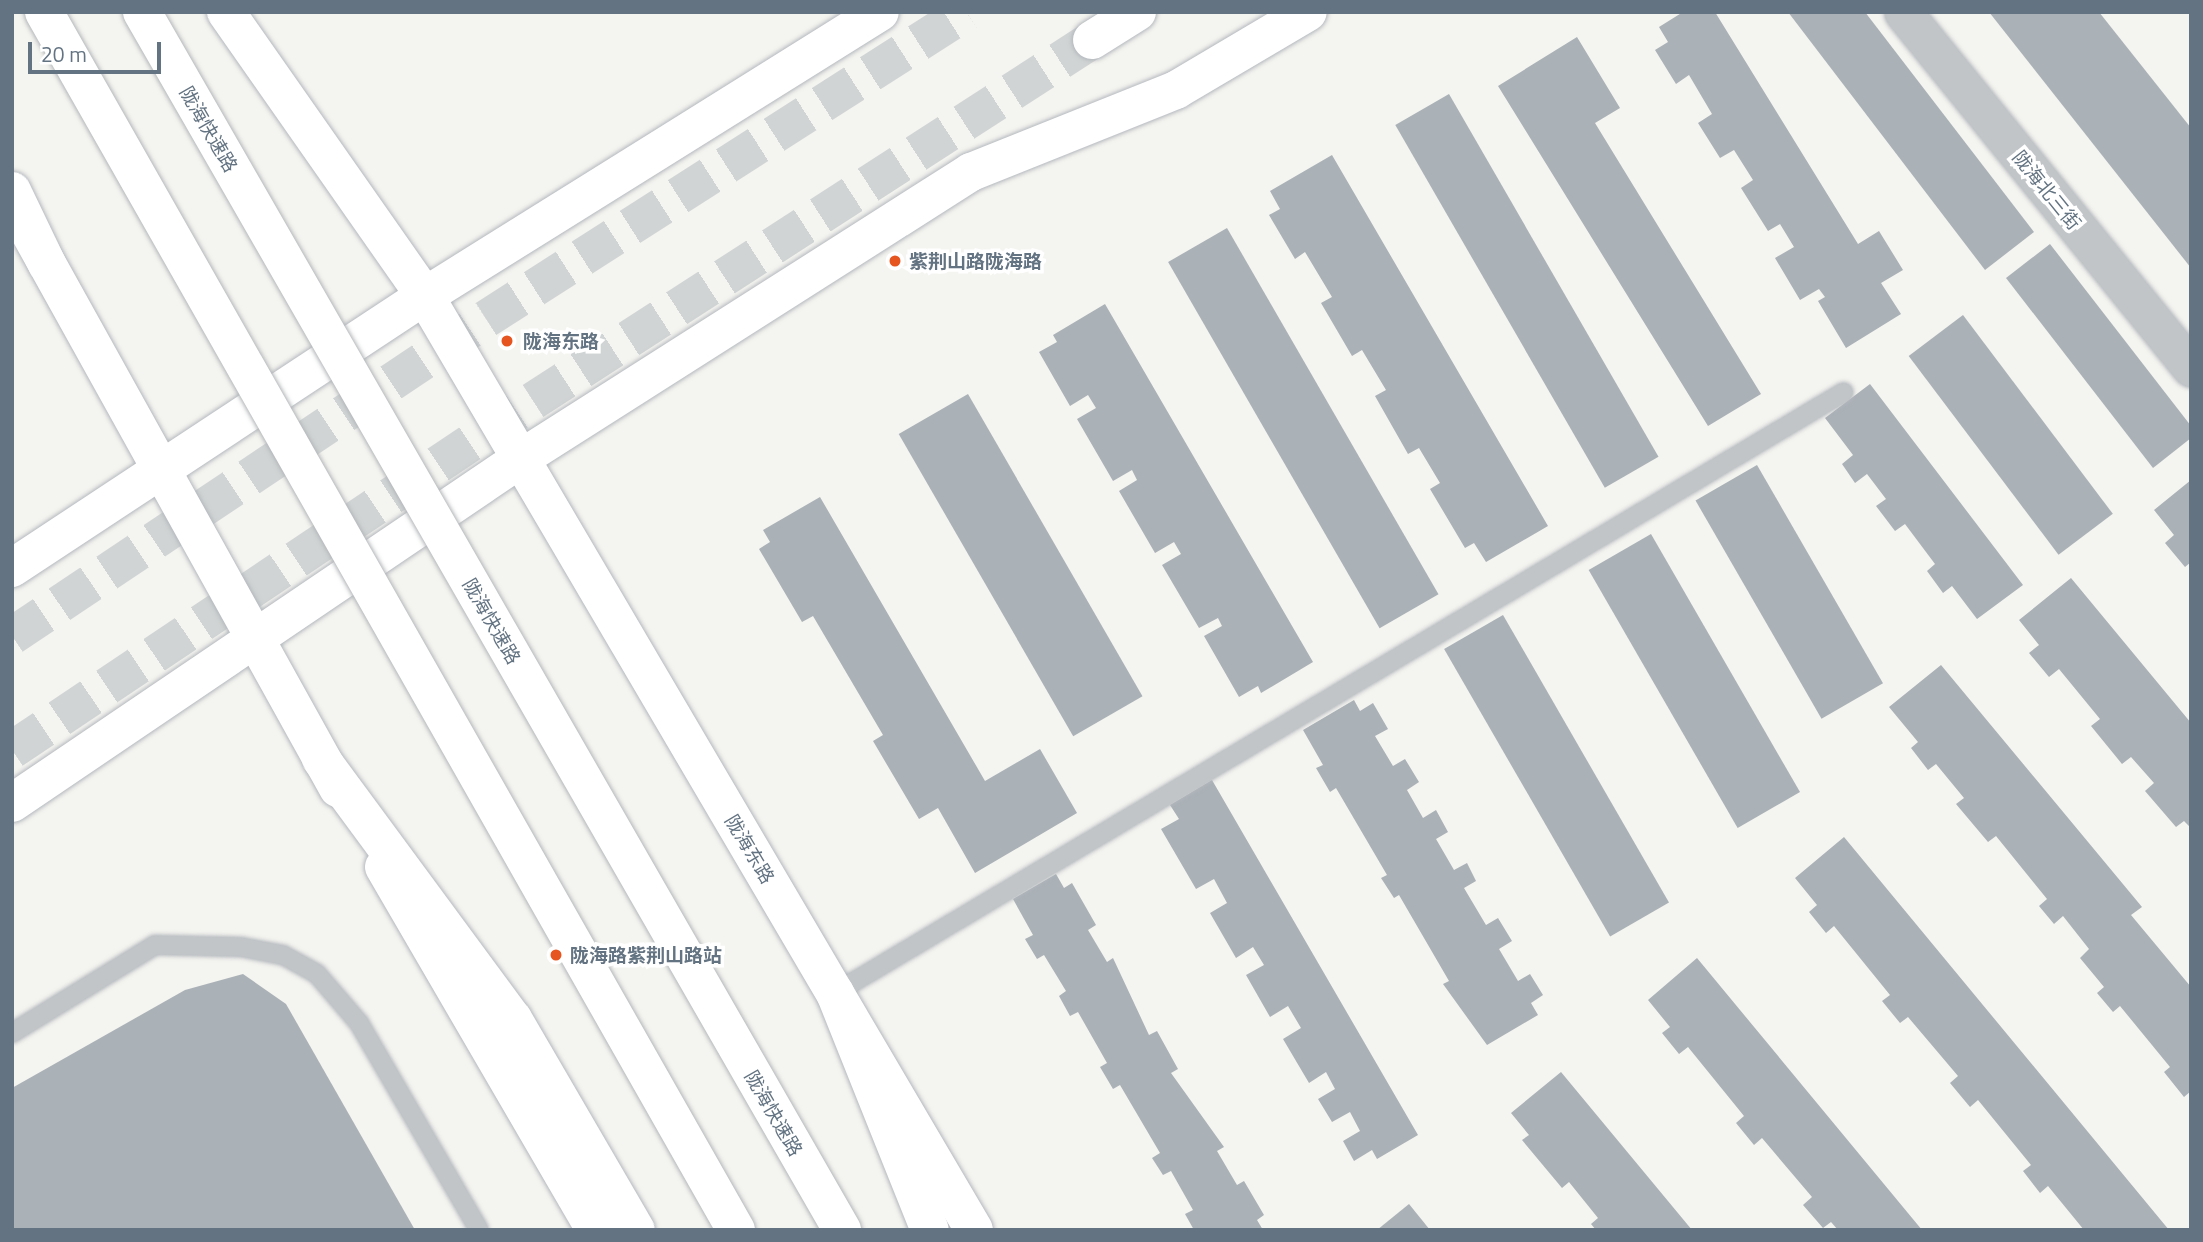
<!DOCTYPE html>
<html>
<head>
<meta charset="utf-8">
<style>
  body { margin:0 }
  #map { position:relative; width:2203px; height:1242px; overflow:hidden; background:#f4f4f0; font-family:"Titillium Web","Noto Sans SC",sans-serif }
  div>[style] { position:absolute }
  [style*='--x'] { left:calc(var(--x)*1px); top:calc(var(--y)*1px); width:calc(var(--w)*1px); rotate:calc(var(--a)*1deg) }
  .building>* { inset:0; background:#aab1b7; transform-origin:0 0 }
  .primary-tunnel>* { height:38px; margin-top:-19px; transform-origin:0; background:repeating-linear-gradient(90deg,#d0d4d4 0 38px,transparent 0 57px) }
  .roads { filter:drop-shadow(0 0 2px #b4b8bd) drop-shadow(0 0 2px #b4b8bd) }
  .lane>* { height:18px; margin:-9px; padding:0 9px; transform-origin:9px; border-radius:9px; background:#c1c5c8 }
  .street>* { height:37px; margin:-18.5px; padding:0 18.5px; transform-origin:18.5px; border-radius:18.5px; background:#c1c5c8 }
  .secondary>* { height:38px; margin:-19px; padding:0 19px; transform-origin:19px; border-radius:19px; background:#fff }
  .primary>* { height:38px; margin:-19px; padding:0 19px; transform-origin:19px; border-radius:19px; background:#fff }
  .highway>* { height:38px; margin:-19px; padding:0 19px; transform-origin:19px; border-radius:19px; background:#fff }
  .bridges { filter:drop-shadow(0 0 2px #b4b7ba) drop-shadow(0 0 2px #b4b7ba) }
  .highway-bridge>* { height:38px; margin:-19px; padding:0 19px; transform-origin:19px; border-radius:19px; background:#fff }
  .dots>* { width:19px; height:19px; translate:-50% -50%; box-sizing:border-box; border:4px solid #fff; border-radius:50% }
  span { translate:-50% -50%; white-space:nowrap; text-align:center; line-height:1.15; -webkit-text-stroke:7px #fff; paint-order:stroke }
  .street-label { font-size:19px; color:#637382 }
  .poi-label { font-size:19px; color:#637382; font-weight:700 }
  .left { translate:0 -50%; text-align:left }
  .frame { position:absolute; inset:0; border:14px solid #637382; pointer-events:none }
  .scale { position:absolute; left:28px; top:42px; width:133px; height:32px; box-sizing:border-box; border:4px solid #637382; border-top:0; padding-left:9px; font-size:21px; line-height:24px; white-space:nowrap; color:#637382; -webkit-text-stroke:5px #fff; paint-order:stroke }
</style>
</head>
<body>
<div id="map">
  <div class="building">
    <div style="clip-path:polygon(1683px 12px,1715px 12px,1858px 244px,1879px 231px,1903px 270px,1881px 283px,1901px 314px,1846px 348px,1818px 301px,1825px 297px,1819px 289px,1800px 300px,1775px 258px,1794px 247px,1780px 224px,1768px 231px,1741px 188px,1753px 180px,1734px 150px,1720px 158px,1698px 123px,1712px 114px,1689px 75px,1676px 84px,1655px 50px,1668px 42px,1659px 27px)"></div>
    <div style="clip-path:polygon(1788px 12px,1865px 12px,2034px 232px,1985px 270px)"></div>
    <div style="clip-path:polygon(1989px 12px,2099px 12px,2191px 128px,2191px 268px)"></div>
    <div style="clip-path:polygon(1577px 37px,1620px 108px,1595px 123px,1761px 394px,1708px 426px,1498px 86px)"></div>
    <div style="left:1449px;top:94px;width:419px;height:62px;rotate:60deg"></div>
    <div style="clip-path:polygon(1332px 155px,1548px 526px,1486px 562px,1474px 543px,1465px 548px,1430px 489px,1440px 483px,1419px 448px,1408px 454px,1375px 396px,1386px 390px,1362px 350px,1352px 356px,1321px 303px,1332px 297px,1305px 252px,1295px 259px,1269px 215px,1280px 209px,1270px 191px)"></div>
    <div style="left:1227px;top:228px;width:423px;height:68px;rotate:60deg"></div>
    <div style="clip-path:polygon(2050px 244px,2191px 426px,2191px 438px,2153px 468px,2006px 278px)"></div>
    <div style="clip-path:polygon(1105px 304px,1313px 662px,1261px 693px,1258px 686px,1239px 697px,1204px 636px,1222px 626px,1218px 618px,1199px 628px,1162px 565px,1181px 554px,1174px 542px,1155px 553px,1119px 491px,1137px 480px,1132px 470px,1113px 481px,1077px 419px,1096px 408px,1088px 395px,1070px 406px,1039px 352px,1057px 342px,1053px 335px)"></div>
    <div style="left:1963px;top:315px;width:249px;height:68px;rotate:53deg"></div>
    <div style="clip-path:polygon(1870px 384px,2023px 585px,1977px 619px,1952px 586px,1943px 593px,1927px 571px,1935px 564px,1905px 524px,1895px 531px,1876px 506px,1886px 499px,1867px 474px,1855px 483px,1842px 464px,1853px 455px,1825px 418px)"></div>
    <div style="left:968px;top:394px;width:349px;height:80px;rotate:60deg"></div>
    <div style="left:1757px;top:465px;width:252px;height:71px;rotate:60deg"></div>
    <div style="clip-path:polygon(2191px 480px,2191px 562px,2185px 567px,2165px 543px,2174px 535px,2154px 510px)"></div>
    <div style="clip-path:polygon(820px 497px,985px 781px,1040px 749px,1077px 813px,975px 873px,938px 808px,919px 819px,873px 741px,883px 735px,813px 616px,802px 622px,759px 549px,770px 542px,763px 530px)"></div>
    <div style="left:1651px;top:534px;width:298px;height:72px;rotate:60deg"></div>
    <div style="clip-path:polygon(2071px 578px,2191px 723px,2191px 828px,2184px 821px,2176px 827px,2145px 791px,2154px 783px,2131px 757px,2122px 764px,2091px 726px,2100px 719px,2059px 669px,2049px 677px,2029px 653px,2039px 645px,2019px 620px)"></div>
    <div style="left:1503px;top:615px;width:332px;height:68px;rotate:60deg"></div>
    <div style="clip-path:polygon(1941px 665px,2142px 907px,2131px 915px,2191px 987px,2191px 1091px,2184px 1097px,2164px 1072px,2170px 1067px,2120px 1006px,2113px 1012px,2097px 993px,2104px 987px,2080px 958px,2089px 949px,2063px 916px,2054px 924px,2039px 906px,2047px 899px,1996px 836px,1988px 842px,1956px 804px,1964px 798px,1936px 764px,1928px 770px,1911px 748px,1918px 742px,1889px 707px)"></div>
    <div style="clip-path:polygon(1354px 700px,1360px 711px,1373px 703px,1388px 729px,1375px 736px,1393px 766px,1405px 759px,1419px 782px,1407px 790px,1423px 818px,1436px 810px,1448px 832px,1436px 839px,1454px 870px,1467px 863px,1476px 881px,1464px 888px,1486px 925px,1498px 918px,1512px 941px,1499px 949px,1518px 981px,1530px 974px,1543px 995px,1531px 1003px,1538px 1015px,1487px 1045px,1443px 984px,1449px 981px,1399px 895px,1394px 898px,1381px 878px,1387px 875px,1336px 788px,1330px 792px,1316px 768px,1323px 765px,1303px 730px)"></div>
    <div style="clip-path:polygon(1212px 780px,1418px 1135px,1377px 1159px,1372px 1150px,1354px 1161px,1343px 1141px,1360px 1131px,1350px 1112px,1332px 1122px,1318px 1099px,1335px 1089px,1326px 1072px,1309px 1083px,1283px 1039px,1301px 1028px,1288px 1006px,1270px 1017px,1246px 975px,1264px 965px,1253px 947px,1236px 958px,1210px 913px,1227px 903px,1214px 879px,1196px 889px,1161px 829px,1179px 819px,1170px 805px)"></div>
    <div style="clip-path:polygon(1844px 837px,2169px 1230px,2084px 1230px,2048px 1186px,2040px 1193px,2023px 1171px,2031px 1165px,1978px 1100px,1970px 1107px,1950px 1083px,1958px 1076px,1908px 1017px,1900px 1023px,1882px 1001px,1890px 995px,1834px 926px,1826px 933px,1809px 912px,1817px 905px,1795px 878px)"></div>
    <div style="clip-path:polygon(1056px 874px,1064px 888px,1072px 883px,1096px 925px,1088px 930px,1107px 962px,1113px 958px,1149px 1035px,1157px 1031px,1178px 1069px,1171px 1073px,1224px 1147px,1217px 1151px,1237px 1185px,1244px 1181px,1264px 1215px,1257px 1220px,1263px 1230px,1194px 1230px,1185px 1214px,1193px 1210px,1171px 1171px,1163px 1175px,1152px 1158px,1160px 1153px,1120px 1085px,1113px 1089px,1100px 1067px,1107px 1063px,1078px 1012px,1070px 1016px,1059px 996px,1066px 991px,1044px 955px,1037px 959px,1025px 939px,1033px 935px,1013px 899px)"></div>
    <div style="clip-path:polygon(1697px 958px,1922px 1230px,1838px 1230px,1831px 1222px,1823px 1228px,1803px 1205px,1812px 1197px,1762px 1138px,1754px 1145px,1736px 1123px,1744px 1116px,1688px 1047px,1679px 1054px,1662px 1033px,1670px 1027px,1648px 1000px)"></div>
    <div style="clip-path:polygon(243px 974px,286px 1004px,415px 1230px,12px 1230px,12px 1088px,185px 990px)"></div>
    <div style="clip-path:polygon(1561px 1072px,1692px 1230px,1596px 1230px,1591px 1224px,1598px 1218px,1569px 1182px,1562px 1188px,1522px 1140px,1529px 1135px,1511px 1113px)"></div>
    <div style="clip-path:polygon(1409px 1204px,1430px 1230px,1377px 1230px)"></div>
  </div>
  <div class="primary-tunnel">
    <div style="--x:12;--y:636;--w:570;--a:-33.77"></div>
    <div style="--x:486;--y:319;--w:570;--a:-32.6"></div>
    <div style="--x:12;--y:750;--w:627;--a:-33.82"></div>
    <div style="--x:533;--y:401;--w:665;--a:-32.85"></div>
  </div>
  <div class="roads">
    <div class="lane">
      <div style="--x:835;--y:993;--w:1174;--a:-30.78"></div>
      <div style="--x:12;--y:1033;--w:168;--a:-31.6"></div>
      <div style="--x:155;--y:945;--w:86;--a:1.3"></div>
      <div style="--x:241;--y:947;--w:43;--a:10.8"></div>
      <div style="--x:283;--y:955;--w:39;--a:29"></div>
      <div style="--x:317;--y:974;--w:65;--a:49.4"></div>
      <div style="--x:359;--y:1023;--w:239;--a:59.9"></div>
    </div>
    <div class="street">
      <div style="--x:1903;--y:12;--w:458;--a:51"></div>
    </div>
    <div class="secondary">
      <div style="--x:226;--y:12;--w:347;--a:55"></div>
      <div style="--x:425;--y:296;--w:1083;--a:59.55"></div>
      <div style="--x:31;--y:235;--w:633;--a:60.96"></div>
      <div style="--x:12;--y:568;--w:495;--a:-33.4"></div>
      <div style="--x:425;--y:296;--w:536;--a:-31.97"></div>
      <div style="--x:12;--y:803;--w:614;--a:-34.1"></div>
      <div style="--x:520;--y:459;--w:535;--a:-32.47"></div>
      <div style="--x:971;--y:172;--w:221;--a:-21.8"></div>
      <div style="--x:1176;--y:90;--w:153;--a:-30.6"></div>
      <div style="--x:384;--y:867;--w:420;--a:59.8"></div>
    </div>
    <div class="primary">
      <div style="--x:1092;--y:40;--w:53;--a:-31.9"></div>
    </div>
    <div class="highway">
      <div style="--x:12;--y:191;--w:81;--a:64.4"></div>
      <div style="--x:321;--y:759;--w:323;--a:53.6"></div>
      <div style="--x:513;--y:1019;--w:244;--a:59.8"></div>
      <div style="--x:835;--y:993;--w:255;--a:68.2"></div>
    </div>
  </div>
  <div class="bridges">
    <div class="highway-bridge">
      <div style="--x:44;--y:12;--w:1401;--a:60.4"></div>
      <div style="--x:142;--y:12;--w:1405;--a:60.11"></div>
    </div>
  </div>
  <div class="dots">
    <div style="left:895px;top:261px;background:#e6551f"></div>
    <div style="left:507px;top:341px;background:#e6551f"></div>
    <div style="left:556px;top:955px;background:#e6551f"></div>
  </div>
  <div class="street-label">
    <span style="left:209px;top:129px;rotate:60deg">陇海快速路</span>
    <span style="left:2047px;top:190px;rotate:51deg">陇海北三街</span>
    <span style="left:492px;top:621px;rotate:60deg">陇海快速路</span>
    <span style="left:750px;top:849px;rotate:59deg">陇海东路</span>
    <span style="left:774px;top:1113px;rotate:60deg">陇海快速路</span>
  </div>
  <div class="poi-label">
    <span class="left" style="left:909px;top:261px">紫荆山路陇海路</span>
    <span class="left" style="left:523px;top:341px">陇海东路</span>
    <span class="left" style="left:570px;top:955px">陇海路紫荆山路站</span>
  </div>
  <div class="frame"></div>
  <div class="scale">20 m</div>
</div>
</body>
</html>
